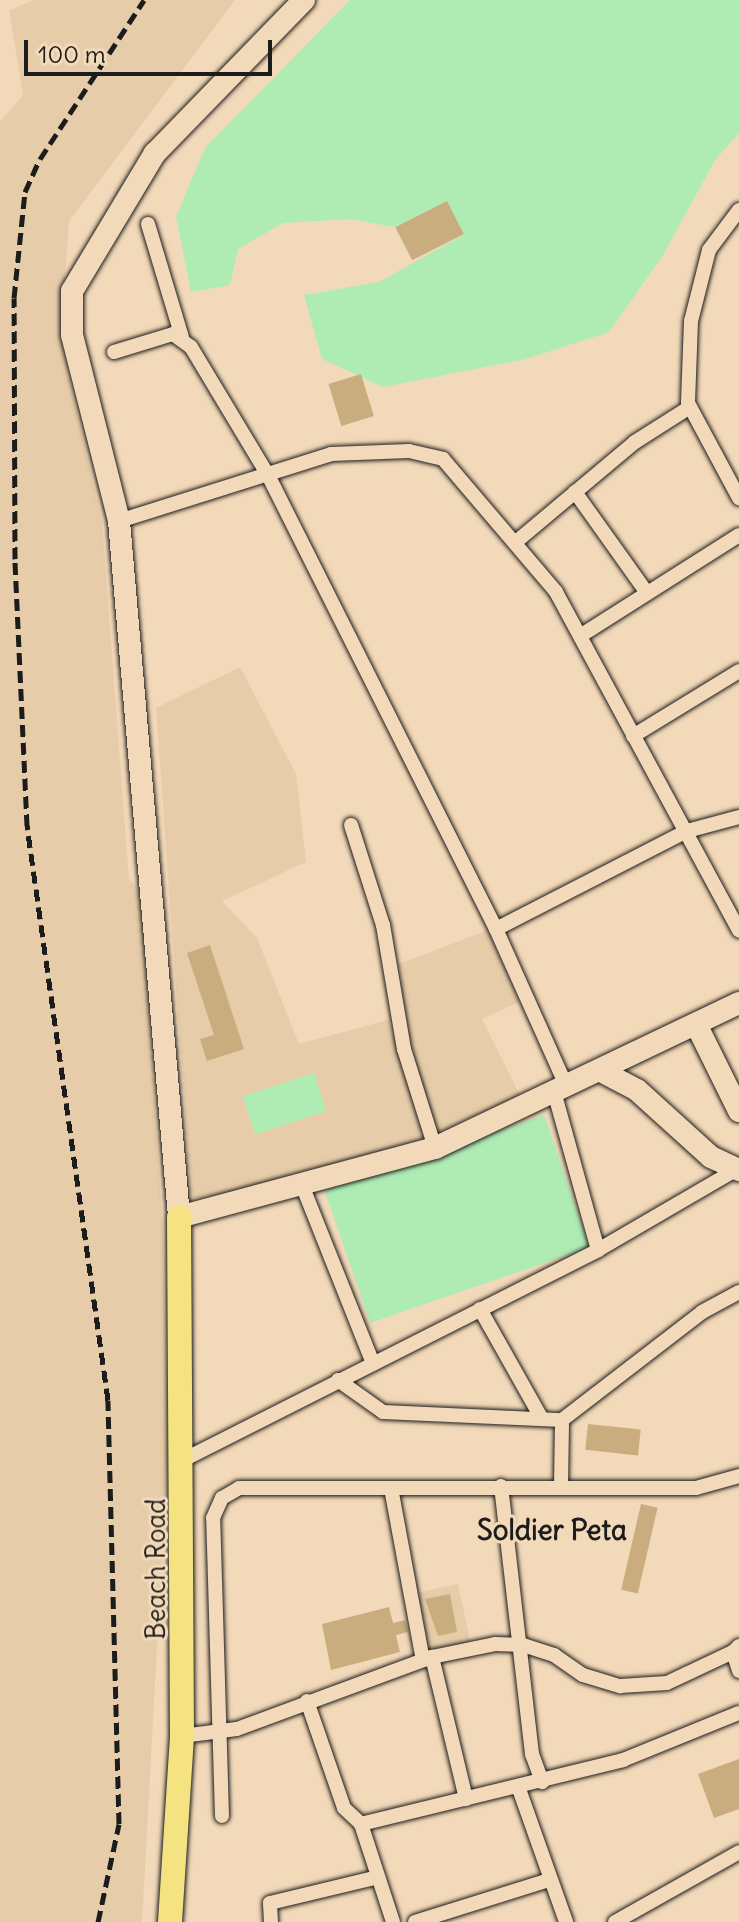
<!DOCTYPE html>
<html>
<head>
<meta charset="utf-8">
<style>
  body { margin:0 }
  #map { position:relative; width:739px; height:1922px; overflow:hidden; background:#f2d9b9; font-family:Delius,sans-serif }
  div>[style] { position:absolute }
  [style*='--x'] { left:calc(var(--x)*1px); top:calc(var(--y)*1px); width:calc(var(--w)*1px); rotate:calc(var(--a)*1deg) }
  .built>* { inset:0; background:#e6cca8; transform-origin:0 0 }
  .green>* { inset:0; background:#aeecb3; transform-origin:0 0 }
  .pier>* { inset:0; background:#f2d9b9 }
  .building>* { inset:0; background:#c9ad7f; transform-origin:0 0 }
  .roads { filter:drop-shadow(0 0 2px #1c1c1c) drop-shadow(0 0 2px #1c1c1c) }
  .street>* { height:14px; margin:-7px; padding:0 7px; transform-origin:7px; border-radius:7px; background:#f2d9b9 }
  .secondary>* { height:22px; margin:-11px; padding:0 11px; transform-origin:11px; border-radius:11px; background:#f2d9b9 }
  .primary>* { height:24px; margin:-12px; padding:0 12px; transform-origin:12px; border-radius:12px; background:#f5e382 }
  .rail>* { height:5px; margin-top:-2.5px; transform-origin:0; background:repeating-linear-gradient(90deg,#1c1c1c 0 12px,transparent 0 18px) }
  span { translate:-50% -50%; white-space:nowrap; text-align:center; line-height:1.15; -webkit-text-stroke:6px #f2d9b9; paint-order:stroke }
  .street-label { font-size:26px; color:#1c1c1c }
  .neighbourhood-label { font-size:28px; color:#1c1c1c; font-weight:700 }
  .scale { position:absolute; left:24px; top:40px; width:248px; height:36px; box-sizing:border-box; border:4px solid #1c1c1c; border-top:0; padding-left:10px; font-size:24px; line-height:28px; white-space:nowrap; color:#1c1c1c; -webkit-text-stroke:6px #f2d9b9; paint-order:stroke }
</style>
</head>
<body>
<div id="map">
  <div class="built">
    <div style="clip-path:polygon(34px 0,235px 0,69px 221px,65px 274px,62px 347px,102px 523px,129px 879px,141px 893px,163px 1235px,167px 1464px,142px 1922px,0 1922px,0 121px,23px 95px,9px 10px)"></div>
    <div style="clip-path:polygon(240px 667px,296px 774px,306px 862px,222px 901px,257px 938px,299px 1044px,388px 1020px,426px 1137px,257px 1189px,191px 1198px,156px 708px)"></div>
    <div style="clip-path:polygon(488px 930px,519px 1002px,482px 1019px,520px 1095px,436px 1133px,410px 1051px,399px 964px)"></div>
    <div style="left:458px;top:1584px;width:59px;height:44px;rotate:78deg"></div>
  </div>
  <div class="green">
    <div style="clip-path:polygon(350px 0,739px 0,739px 133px,715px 160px,663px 255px,609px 332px,526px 359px,383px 387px,322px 359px,304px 295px,379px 282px,463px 235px,447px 202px,395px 227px,349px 219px,283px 223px,238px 249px,230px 285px,191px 292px,176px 217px,205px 148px)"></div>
    <div style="left:314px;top:1073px;width:40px;height:75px;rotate:72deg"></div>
    <div style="left:544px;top:1115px;width:140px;height:232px;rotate:71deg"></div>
  </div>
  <div class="pier">
    <div style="clip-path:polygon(9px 10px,23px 95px,0 121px,0 17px)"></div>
  </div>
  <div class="building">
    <div style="left:447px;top:201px;width:37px;height:58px;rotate:63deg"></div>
    <div style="left:361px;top:374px;width:44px;height:34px;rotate:73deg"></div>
    <div style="clip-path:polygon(210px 945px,244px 1049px,207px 1061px,200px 1039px,214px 1035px,187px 953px)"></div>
    <div style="left:588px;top:1424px;width:53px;height:26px;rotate:6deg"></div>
    <div style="left:641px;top:1504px;width:17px;height:88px;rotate:13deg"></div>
    <div style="clip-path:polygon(450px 1594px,457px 1632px,438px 1636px,425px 1599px)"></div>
    <div style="clip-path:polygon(389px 1607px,393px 1623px,405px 1620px,408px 1632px,396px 1635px,400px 1652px,331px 1670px,322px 1624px)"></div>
    <div style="clip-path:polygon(739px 1759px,739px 1809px,714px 1818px,698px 1774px)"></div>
  </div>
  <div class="roads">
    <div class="street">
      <div style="--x:739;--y:210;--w:50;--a:126.9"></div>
      <div style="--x:709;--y:250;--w:73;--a:104.2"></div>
      <div style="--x:691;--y:321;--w:82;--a:92.1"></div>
      <div style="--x:688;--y:403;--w:108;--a:61.8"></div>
      <div style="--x:148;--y:224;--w:118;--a:73.3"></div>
      <div style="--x:114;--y:352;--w:62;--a:-17"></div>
      <div style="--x:173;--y:334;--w:22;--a:36"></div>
      <div style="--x:191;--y:347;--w:152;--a:59"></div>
      <div style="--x:269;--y:477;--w:506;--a:63.33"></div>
      <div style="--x:496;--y:929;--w:174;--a:65.9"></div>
      <div style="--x:575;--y:492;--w:124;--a:54.5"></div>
      <div style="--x:119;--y:521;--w:222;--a:-17.5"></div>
      <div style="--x:331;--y:454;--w:78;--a:-2.2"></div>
      <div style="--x:409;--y:451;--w:35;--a:13"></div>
      <div style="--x:443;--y:459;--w:175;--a:49.6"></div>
      <div style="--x:556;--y:592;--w:385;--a:61.6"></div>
      <div style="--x:517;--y:541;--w:154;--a:-40"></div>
      <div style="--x:635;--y:442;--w:65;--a:-32.5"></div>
      <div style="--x:580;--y:636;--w:188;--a:-32.4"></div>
      <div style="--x:633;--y:736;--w:124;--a:-31.5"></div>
      <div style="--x:351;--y:825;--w:105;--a:72.3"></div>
      <div style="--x:383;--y:925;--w:126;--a:80.4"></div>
      <div style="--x:404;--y:1049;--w:104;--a:72.6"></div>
      <div style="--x:496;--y:929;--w:215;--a:-27.2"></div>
      <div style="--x:687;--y:831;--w:54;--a:-15.1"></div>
      <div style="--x:555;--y:1095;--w:161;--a:74.5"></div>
      <div style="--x:302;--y:1185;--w:192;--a:68.3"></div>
      <div style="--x:480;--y:1309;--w:126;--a:60.6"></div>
      <div style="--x:338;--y:1380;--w:55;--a:35.4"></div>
      <div style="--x:383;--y:1412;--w:179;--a:2.6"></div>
      <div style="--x:183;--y:1460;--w:465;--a:-26.8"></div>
      <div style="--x:598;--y:1250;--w:155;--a:-30.2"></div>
      <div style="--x:501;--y:1486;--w:270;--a:83.4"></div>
      <div style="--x:532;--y:1754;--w:30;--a:70"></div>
      <div style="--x:561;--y:1487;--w:67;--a:-89.1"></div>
      <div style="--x:562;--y:1420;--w:177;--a:-37.6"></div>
      <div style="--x:702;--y:1312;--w:42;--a:-28.4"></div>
      <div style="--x:391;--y:1488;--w:175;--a:79.5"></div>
      <div style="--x:739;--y:1646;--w:8;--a:135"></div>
      <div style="--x:733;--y:1652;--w:20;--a:72"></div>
      <div style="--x:432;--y:1657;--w:146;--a:76.5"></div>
      <div style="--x:307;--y:1701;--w:113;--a:70.9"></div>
      <div style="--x:344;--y:1808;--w:23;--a:43"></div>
      <div style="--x:361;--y:1824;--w:103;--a:71.9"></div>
      <div style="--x:182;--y:1736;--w:55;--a:-7.3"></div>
      <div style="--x:237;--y:1729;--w:208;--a:-20.3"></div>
      <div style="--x:432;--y:1657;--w:64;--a:-11.7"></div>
      <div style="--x:495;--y:1644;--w:28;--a:2"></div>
      <div style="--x:523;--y:1645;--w:33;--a:18"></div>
      <div style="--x:554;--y:1655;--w:35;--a:35"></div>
      <div style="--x:583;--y:1675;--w:39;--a:17"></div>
      <div style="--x:620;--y:1686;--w:47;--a:-3.7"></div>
      <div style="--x:667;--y:1683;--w:73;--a:-25.2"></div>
      <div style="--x:519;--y:1789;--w:141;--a:70.5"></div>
      <div style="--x:222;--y:1816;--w:298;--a:-91.7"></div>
      <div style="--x:213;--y:1518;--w:22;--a:-66"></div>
      <div style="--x:222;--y:1498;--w:20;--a:-30"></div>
      <div style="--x:239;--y:1488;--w:457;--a:0"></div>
      <div style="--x:696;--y:1488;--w:45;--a:-15.6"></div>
      <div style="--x:361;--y:1824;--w:270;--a:-13.7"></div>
      <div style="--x:623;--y:1760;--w:125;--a:-22.1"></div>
      <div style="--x:271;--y:1922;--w:19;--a:-93"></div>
      <div style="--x:270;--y:1903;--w:111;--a:-13.5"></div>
      <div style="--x:415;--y:1922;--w:140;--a:-17.4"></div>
      <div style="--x:615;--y:1922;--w:142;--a:-29.4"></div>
    </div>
    <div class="secondary">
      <div style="--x:304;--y:0;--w:214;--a:134.2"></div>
      <div style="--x:155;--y:153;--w:161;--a:121"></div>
      <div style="--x:72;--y:291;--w:44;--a:90"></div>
      <div style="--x:72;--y:335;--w:192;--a:75.8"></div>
      <div style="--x:119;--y:521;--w:699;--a:85.07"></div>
      <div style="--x:179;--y:1217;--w:265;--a:-15.1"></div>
      <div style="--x:435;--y:1148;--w:337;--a:-25.5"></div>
      <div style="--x:696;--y:1024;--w:97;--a:63.7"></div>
      <div style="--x:601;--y:1071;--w:41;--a:27.8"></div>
      <div style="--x:637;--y:1090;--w:100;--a:42.2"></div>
      <div style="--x:711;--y:1157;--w:31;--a:25"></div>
    </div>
    <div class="primary">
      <div style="--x:170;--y:1922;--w:186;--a:-86.3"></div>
      <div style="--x:182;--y:1736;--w:519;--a:-90.33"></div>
    </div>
  </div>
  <div class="rail">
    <div style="--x:98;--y:1922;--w:100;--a:-77.9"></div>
    <div style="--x:119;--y:1824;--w:424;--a:-91.5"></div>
    <div style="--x:108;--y:1400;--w:580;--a:-98.03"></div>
    <div style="--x:27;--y:826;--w:267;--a:-92.6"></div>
    <div style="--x:15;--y:559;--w:261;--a:-90.2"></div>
    <div style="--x:14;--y:298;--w:107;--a:-84.1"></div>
    <div style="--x:25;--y:192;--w:36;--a:-66"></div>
    <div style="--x:40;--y:159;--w:190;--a:-56.8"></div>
  </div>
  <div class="street-label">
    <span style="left:156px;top:1569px;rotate:-90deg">Beach Road</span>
  </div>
  <div class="neighbourhood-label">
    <span style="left:552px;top:1530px">Soldier Peta</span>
  </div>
  <div class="scale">100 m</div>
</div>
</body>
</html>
